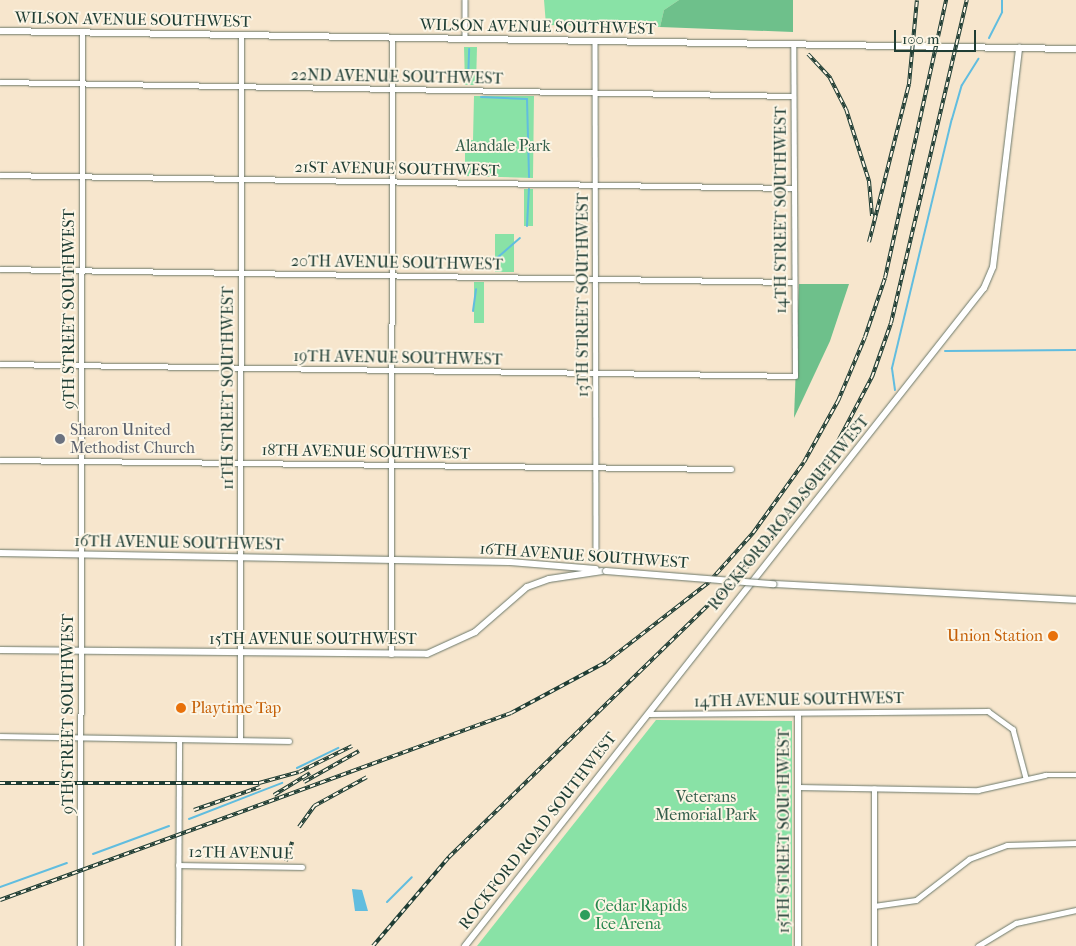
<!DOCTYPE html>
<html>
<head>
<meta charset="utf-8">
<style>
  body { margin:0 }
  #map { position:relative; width:1076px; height:946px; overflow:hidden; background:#f7e6cd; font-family:"IM FELL French Canon",serif }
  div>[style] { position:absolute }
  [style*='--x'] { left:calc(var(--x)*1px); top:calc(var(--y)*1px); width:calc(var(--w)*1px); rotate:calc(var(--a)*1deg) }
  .green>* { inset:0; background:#89e2a6; transform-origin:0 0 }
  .forest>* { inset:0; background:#6ec08b }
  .water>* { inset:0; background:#61bddf }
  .stream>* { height:2px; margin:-1px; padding:0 1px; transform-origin:1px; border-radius:1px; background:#61bddf }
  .roads { filter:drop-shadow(0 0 1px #6b786a) drop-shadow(0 0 1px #6b786a) }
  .street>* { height:4.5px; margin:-2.25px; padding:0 2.25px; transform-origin:2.25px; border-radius:2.25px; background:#fff }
  .secondary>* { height:6px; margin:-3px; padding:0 3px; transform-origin:3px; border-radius:3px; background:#fff }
  .rail>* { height:4px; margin-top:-2px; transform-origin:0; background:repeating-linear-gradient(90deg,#fcf5e5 0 5.5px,#1f3d34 0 11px); box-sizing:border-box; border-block:1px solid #1f3d34 }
  .bridges { filter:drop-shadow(0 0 1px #6b786a) drop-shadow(0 0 1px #6b786a) }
  .secondary-bridge>* { height:6px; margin:-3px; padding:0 3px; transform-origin:3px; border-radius:3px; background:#fff }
  .dots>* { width:14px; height:14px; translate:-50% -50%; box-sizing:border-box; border:2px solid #fcf5e5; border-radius:50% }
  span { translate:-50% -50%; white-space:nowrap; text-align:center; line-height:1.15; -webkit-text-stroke:4px #fcf5e5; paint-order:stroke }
  .street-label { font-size:16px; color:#1f3d34 }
  .park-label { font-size:16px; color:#345e4b }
  .worship-label { font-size:16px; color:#5b616d }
  .left { translate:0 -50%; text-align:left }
  .food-label { font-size:16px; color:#c56008 }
  .right { translate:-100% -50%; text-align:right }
  .leisure-label { font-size:16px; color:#27864d }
  .scale { position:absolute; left:894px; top:30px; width:82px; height:22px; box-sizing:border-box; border:2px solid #1f3d34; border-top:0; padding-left:6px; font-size:15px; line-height:18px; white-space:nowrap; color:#1f3d34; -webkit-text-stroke:4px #fcf5e5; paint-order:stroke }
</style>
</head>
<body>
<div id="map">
  <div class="green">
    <div style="clip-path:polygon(544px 0,679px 0,664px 10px,660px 27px,546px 25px)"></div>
    <div style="clip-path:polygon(464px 47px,477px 47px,476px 85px,465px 85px)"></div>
    <div style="clip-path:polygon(474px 96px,534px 96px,533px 178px,465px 176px,465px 140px,473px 140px)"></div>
    <div style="left:524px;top:189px;width:9px;height:37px"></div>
    <div style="left:495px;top:234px;width:19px;height:38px"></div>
    <div style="left:474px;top:282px;width:10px;height:41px"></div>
    <div style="clip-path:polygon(656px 720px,792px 721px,792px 946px,477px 946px)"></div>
  </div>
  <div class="forest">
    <div style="clip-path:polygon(679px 0,793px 0,793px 32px,660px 27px,664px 10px)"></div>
    <div style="clip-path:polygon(799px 284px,849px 284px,830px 341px,794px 418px)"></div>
  </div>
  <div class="water">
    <div style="clip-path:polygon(352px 889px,362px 890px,368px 911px,355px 911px)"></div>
  </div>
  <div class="stream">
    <div style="--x:989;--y:38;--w:29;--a:-63"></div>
    <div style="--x:1002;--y:12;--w:12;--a:-90"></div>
    <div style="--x:468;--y:82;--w:33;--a:-88"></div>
    <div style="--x:481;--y:97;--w:46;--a:2.5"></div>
    <div style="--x:527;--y:99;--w:78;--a:88.5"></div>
    <div style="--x:527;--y:226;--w:37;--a:-87"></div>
    <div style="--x:489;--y:265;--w:41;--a:-41.1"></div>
    <div style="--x:473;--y:311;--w:22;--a:-82"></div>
    <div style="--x:945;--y:351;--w:131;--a:-0.4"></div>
    <div style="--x:895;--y:390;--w:22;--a:-98"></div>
    <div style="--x:892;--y:368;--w:256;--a:-76.5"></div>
    <div style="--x:952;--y:119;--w:35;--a:-74"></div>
    <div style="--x:962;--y:85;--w:31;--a:-58"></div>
    <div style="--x:297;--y:768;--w:46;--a:-26"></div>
    <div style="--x:189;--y:819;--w:100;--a:-21.2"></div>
    <div style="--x:93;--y:854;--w:81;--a:-20.2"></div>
    <div style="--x:0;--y:887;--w:71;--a:-19.7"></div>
    <div style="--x:387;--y:902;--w:35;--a:-45"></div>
  </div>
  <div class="roads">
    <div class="street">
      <div style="--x:465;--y:0;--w:39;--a:90"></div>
      <div style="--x:595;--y:42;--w:506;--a:89.89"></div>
      <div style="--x:0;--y:82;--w:793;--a:1.01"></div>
      <div style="--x:0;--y:175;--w:794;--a:0.94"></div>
      <div style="--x:0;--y:269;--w:794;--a:0.94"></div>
      <div style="--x:0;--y:364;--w:795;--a:0.86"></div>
      <div style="--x:795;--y:376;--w:331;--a:-90.3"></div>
      <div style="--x:0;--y:460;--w:731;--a:0.71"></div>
      <div style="--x:391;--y:655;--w:617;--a:-89.91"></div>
      <div style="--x:648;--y:714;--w:340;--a:-0.5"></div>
      <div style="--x:988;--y:711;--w:31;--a:36"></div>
      <div style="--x:1013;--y:729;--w:51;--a:75.1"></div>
      <div style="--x:0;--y:736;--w:289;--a:1"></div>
      <div style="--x:240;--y:741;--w:705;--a:-89.92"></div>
      <div style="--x:798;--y:787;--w:180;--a:1"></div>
      <div style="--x:978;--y:790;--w:69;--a:-12.6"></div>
      <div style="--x:1045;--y:775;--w:31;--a:0"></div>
      <div style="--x:178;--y:865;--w:124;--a:0.9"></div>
      <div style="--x:874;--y:906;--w:42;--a:-8.1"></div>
      <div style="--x:916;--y:900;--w:67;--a:-37.7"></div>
      <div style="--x:969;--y:859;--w:40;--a:-20.2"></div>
      <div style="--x:1007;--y:845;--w:69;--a:-1.7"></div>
      <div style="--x:80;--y:946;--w:913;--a:-89.87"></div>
      <div style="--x:178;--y:946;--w:205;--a:-89.7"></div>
      <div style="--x:874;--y:946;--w:157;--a:-90"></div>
      <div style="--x:978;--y:946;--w:44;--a:-31.2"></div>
      <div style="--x:1016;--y:923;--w:61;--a:-12.2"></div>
    </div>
    <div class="secondary">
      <div style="--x:0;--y:31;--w:1076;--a:0.96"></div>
      <div style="--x:0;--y:553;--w:510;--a:1.01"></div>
      <div style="--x:510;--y:562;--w:86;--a:4.7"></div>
      <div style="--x:773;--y:584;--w:303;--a:3"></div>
      <div style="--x:0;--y:650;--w:427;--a:0.5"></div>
      <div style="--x:427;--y:654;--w:53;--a:-24.6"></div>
      <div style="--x:475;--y:632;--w:69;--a:-40.9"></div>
      <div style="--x:527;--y:587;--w:23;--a:-20"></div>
      <div style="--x:549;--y:579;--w:54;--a:-8.6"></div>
      <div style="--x:465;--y:946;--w:838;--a:-51.74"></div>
      <div style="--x:984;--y:288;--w:23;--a:-67"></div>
      <div style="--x:993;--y:267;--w:221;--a:-83.2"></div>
      <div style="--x:798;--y:946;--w:230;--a:-90"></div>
    </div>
  </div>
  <div class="rail">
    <div style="--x:808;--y:54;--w:33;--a:47"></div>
    <div style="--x:830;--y:78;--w:35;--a:63"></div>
    <div style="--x:846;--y:109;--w:76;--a:72.3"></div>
    <div style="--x:869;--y:181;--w:35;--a:85"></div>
    <div style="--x:869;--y:242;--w:163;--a:-75.8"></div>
    <div style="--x:909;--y:84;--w:84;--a:-84.6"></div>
    <div style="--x:304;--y:782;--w:63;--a:-29.4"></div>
    <div style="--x:0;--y:783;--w:259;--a:0"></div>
    <div style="--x:259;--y:783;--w:41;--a:-15.4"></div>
    <div style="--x:299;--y:772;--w:59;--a:-26.1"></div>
    <div style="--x:274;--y:795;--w:42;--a:-31.4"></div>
    <div style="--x:194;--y:810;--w:70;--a:-19.2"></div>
    <div style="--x:299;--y:827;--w:26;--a:-54"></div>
    <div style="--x:314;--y:806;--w:60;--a:-28.7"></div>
    <div style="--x:286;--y:861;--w:20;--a:-72"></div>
    <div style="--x:0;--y:900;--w:544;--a:-20.1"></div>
    <div style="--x:511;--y:713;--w:108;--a:-28.2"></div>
    <div style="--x:606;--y:662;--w:130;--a:-37.8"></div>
    <div style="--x:709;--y:582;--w:66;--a:-48.1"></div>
    <div style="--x:753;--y:533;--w:87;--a:-54.3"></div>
    <div style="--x:804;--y:462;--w:70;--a:-60.9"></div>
    <div style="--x:838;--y:401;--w:69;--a:-67.1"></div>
    <div style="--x:865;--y:337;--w:62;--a:-71.3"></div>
    <div style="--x:885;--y:278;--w:285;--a:-77.6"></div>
    <div style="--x:373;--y:946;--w:117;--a:-49.5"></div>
    <div style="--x:449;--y:857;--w:416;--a:-44.2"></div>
    <div style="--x:747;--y:567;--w:67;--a:-49.2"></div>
    <div style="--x:791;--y:516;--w:60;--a:-55.8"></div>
    <div style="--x:825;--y:466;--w:101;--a:-62.2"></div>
    <div style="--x:872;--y:377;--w:57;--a:-70.6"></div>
    <div style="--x:891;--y:323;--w:332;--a:-76.8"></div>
  </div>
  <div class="bridges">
    <div class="secondary-bridge">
      <div style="--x:606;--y:571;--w:168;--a:4.5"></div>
    </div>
  </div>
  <div class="dots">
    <div style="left:60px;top:439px;background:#6b7280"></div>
    <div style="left:1053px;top:636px;background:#e8710a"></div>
    <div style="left:181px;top:708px;background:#e8710a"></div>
    <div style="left:585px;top:915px;background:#2e9e5b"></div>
  </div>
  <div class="street-label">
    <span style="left:133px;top:20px;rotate:1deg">WILSON AVENUE SOUTHWEST</span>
    <span style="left:538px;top:27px;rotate:1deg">WILSON AVENUE SOUTHWEST</span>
    <span style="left:397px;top:77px;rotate:1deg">22ND AVENUE SOUTHWEST</span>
    <span style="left:397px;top:169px;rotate:1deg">21ST AVENUE SOUTHWEST</span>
    <span style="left:781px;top:210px;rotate:-90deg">14TH STREET SOUTHWEST</span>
    <span style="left:397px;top:263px;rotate:1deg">20TH AVENUE SOUTHWEST</span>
    <span style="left:583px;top:295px;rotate:-90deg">13TH STREET SOUTHWEST</span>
    <span style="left:69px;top:309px;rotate:-90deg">9TH STREET SOUTHWEST</span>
    <span style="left:398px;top:358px;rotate:1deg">19TH AVENUE SOUTHWEST</span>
    <span style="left:228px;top:388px;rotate:-90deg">11TH STREET SOUTHWEST</span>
    <span style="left:366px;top:452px;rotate:1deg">18TH AVENUE SOUTHWEST</span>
    <span style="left:789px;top:513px;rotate:-51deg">ROCKFORD ROAD SOUTHWEST</span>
    <span style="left:179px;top:543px;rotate:1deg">16TH AVENUE SOUTHWEST</span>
    <span style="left:584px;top:556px;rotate:4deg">16TH AVENUE SOUTHWEST</span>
    <span style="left:313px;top:639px">15TH AVENUE SOUTHWEST</span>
    <span style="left:799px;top:700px;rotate:-1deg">14TH AVENUE SOUTHWEST</span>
    <span style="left:68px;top:714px;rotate:-90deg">9TH STREET SOUTHWEST</span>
    <span style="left:538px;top:831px;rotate:-52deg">ROCKFORD ROAD SOUTHWEST</span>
    <span style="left:784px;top:831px;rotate:-90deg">15TH STREET SOUTHWEST</span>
    <span style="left:241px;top:853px;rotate:1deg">12TH AVENUE</span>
  </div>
  <div class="park-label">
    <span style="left:503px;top:146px">Alandale Park</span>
    <span style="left:706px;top:806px">Veterans<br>Memorial Park</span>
  </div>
  <div class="worship-label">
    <span class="left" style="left:70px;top:439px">Sharon United<br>Methodist Church</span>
  </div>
  <div class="food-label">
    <span class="right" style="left:1043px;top:636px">Union Station</span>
    <span class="left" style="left:191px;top:708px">Playtime Tap</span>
  </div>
  <div class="leisure-label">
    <span class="left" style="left:595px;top:915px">Cedar Rapids<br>Ice Arena</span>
  </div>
  <div class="scale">100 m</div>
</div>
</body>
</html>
